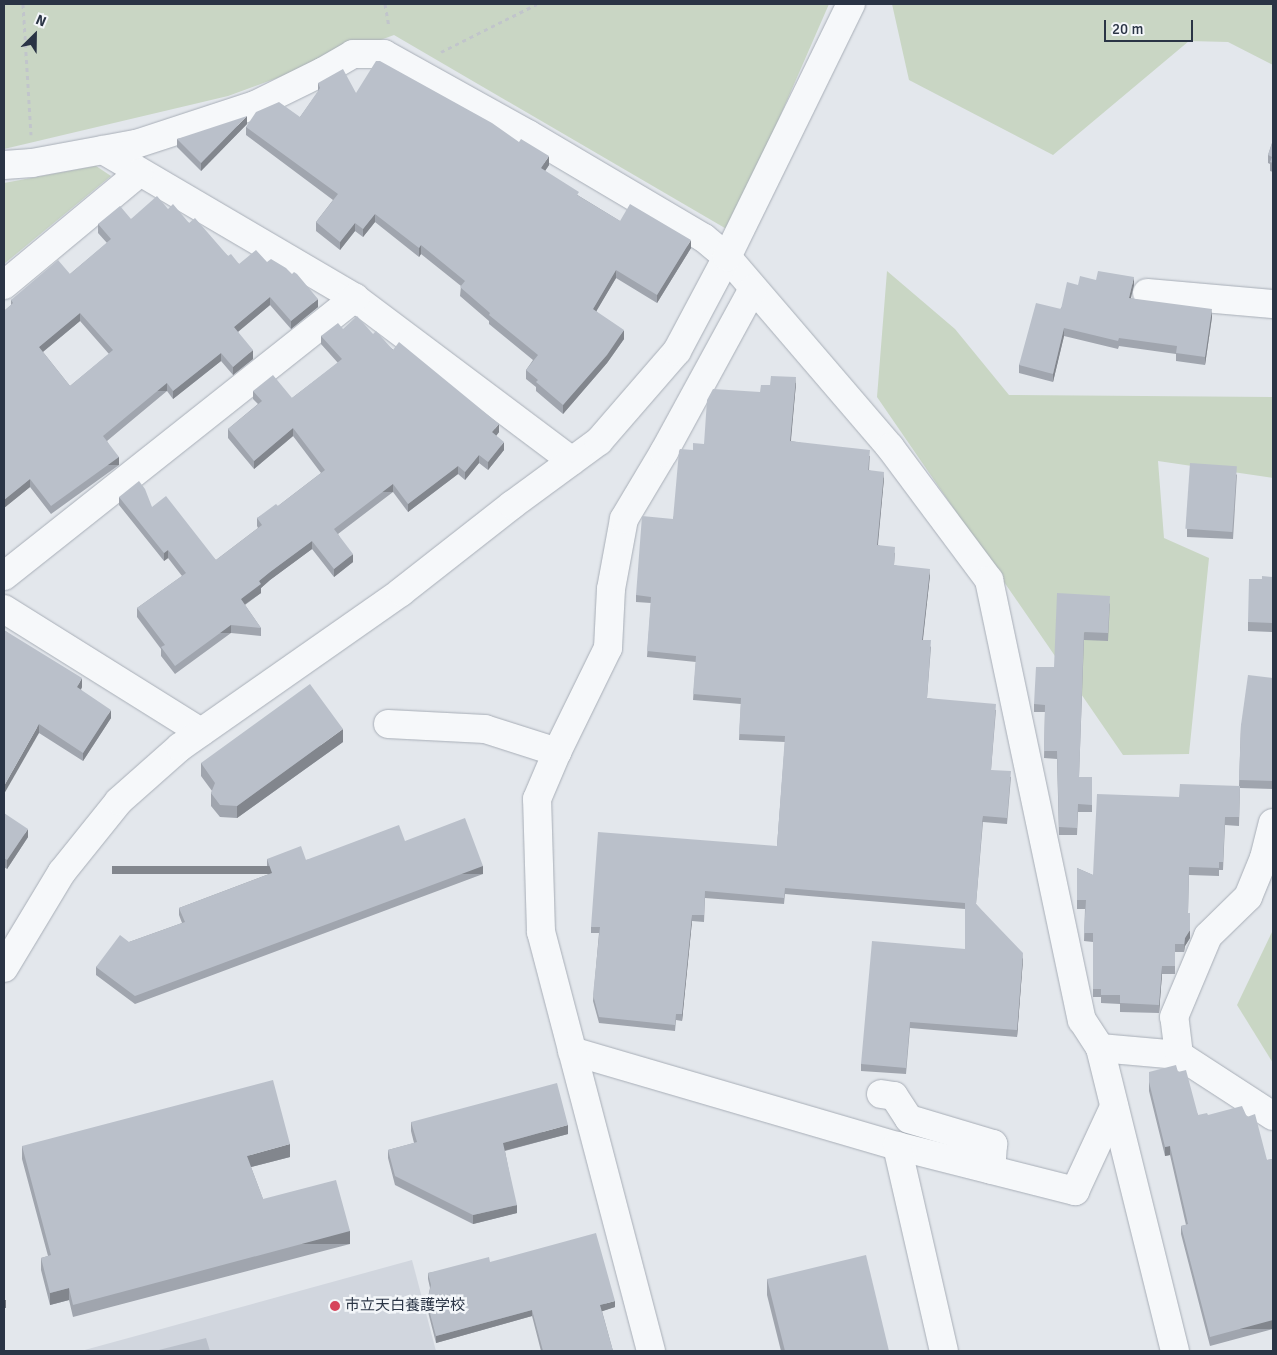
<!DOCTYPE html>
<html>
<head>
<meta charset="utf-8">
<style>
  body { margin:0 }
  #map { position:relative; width:1277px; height:1355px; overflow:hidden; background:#e3e7ec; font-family:Signika,"Noto Sans JP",sans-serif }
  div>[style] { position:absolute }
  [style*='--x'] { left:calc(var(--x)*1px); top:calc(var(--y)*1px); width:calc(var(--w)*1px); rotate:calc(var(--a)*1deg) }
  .built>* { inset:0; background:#d1d6de }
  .green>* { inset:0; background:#c9d6c4 }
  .path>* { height:3px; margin-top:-1.5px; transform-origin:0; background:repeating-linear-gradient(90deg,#c1c5cb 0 4px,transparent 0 8px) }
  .roads { filter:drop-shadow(0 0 1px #a8aeb7) drop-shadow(0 0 1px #a8aeb7) }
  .minor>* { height:28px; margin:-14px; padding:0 14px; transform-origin:14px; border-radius:14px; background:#f6f8fa }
  .wall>* { inset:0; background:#a0a5ae }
  .shaded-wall>* { inset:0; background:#82868d; transform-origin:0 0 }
  .building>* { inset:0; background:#bac0ca; transform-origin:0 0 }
  .dots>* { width:14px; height:14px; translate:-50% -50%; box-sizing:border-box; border:2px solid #f3f6f9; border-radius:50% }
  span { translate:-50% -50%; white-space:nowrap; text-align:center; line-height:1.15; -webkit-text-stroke:5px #f3f6f9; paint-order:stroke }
  .poi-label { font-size:15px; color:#2a3445 }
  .left { translate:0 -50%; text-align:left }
  .frame { position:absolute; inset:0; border:5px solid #2a3445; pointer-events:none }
  .north { position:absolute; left:10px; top:10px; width:50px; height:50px; -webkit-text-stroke:4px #f3f6f9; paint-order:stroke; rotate:23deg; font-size:14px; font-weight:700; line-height:20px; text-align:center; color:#2a3445 }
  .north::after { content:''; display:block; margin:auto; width:18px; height:22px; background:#2a3445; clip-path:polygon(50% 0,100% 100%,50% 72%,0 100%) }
  .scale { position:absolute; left:1104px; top:20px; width:89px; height:22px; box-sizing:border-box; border:2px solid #2a3445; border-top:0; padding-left:6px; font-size:15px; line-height:18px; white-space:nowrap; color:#2a3445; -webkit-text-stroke:4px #f3f6f9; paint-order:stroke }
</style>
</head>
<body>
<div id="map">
  <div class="built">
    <div style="clip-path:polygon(412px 1260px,436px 1351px,81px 1351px)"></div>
  </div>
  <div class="green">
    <div style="clip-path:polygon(4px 4px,829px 4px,730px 231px,394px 35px,228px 96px,4px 149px)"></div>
    <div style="clip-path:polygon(892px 4px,1273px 4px,1273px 65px,1228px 42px,1189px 41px,1053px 155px,909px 80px)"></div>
    <div style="clip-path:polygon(96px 166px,111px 176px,4px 264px,4px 183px)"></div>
    <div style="clip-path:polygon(887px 271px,955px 329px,1009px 395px,1273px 397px,1273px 478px,1158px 461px,1164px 538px,1209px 558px,1189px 754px,1123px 755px,877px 397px)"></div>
    <div style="clip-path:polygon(1273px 930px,1273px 1063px,1237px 1005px)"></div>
  </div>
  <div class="path">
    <div style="--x:23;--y:4;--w:131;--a:86.5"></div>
    <div style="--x:385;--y:4;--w:22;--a:80"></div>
    <div style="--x:441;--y:52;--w:107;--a:-26.6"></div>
  </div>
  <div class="roads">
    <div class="minor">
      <div style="--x:103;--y:150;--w:292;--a:30.4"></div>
      <div style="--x:355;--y:298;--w:271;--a:36.9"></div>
      <div style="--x:4;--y:165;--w:28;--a:-4"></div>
      <div style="--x:32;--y:163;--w:106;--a:-10.4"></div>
      <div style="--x:136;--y:144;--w:125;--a:-18.1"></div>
      <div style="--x:255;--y:105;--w:75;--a:-26.2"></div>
      <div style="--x:322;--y:72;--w:36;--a:-30"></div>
      <div style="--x:353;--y:54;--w:31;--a:0"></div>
      <div style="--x:384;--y:54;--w:165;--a:29.1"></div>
      <div style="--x:528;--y:134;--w:204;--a:30.6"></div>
      <div style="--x:704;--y:238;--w:30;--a:40"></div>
      <div style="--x:727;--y:257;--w:250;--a:49.4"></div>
      <div style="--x:890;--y:447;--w:166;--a:53.3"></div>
      <div style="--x:989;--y:580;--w:450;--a:78.1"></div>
      <div style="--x:1082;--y:1020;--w:33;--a:57"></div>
      <div style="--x:1100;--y:1048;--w:312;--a:76.1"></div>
      <div style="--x:4;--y:285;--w:175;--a:-39.7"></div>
      <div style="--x:1147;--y:293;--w:126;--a:5"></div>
      <div style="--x:4;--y:576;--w:448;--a:-38.4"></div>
      <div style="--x:4;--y:609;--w:232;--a:32"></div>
      <div style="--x:388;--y:724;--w:97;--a:3"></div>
      <div style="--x:485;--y:729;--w:76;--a:17.7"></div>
      <div style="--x:4;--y:968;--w:112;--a:-58.9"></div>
      <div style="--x:62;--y:872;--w:91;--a:-51.2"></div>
      <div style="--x:119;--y:801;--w:81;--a:-41.5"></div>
      <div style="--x:180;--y:747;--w:270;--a:-35"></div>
      <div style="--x:401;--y:592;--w:141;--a:-38.1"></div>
      <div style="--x:512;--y:505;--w:108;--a:-36.3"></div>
      <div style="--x:599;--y:441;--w:119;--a:-49.1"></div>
      <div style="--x:677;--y:351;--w:106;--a:-62"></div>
      <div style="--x:727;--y:257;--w:282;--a:-63.9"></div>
      <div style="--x:1100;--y:1048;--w:79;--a:5.1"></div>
      <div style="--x:1179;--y:1055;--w:112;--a:33"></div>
      <div style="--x:572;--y:1051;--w:339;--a:16.3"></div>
      <div style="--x:897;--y:1146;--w:184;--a:14.2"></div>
      <div style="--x:1075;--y:1191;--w:93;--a:-65.1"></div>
      <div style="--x:1179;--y:1055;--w:38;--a:-97"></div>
      <div style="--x:1174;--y:1017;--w:88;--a:-67.2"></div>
      <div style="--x:1208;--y:936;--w:56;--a:-44.3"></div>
      <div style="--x:1248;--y:897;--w:42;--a:-67.7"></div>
      <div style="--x:1264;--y:858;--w:36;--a:-76"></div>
      <div style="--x:881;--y:1094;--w:13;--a:9"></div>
      <div style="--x:894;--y:1096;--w:27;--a:57"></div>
      <div style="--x:909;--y:1119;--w:88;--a:16.6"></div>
      <div style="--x:993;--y:1144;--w:26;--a:94"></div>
      <div style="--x:897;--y:1146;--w:210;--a:77.1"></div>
      <div style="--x:651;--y:1351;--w:433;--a:-104.7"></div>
      <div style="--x:541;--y:932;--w:133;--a:-91.7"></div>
      <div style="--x:537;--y:799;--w:51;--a:-66.9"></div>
      <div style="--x:557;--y:752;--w:116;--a:-63.9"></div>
      <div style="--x:608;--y:648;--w:59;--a:-87.1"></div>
      <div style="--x:611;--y:589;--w:71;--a:-79.5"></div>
      <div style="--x:624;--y:519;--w:78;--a:-59.2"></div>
      <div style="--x:664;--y:452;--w:186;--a:-61.4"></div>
    </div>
  </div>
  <div class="wall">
    <div style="clip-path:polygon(318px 83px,356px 93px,549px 165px,545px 171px,579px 196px,620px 221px,691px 248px,657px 303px,616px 278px,596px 311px,624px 339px,607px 363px,563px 414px,536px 391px,536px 387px,526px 379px,526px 370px,533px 360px,489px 324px,489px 321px,460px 296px,461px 286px,421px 254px,419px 257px,375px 222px,363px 237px,355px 231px,340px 250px,316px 231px,316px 222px,333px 200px,246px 135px,246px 127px,300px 117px,318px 92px)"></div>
    <div style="clip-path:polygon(247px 124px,201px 171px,177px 147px,177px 139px)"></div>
    <div style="clip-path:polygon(1273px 140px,1273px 172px,1270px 171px,1270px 164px,1268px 163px,1268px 155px)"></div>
    <div style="clip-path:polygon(evenodd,168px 209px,189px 223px,228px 256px,239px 264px,267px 262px,318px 307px,291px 329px,270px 305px,238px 332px,253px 359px,233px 375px,221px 361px,173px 399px,167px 391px,107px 441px,119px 465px,51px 514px,30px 487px,4px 508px,4px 311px,11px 305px,11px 300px,70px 274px,107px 243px,98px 233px,98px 224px,131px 219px,168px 209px,80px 321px,109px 354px,70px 386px,43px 352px,80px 321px)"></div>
    <div style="clip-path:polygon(1096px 280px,1134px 285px,1130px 298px,1212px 317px,1205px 365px,1176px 361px,1176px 354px,1119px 346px,1118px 349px,1064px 336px,1053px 382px,1019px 373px,1019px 365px,1078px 285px)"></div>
    <div style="clip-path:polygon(343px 329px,373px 334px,499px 432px,496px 436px,504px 450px,488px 470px,479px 463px,465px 480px,458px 474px,408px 512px,393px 492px,338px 534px,353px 562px,334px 577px,312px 549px,270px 580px,261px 588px,261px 593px,245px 605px,261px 628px,261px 636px,231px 633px,175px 674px,161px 656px,161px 649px,137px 617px,137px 608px,182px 576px,168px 558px,164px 561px,119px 505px,119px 497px,152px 507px,216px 560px,258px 528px,257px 526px,257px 518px,278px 506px,321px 473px,293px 436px,254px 469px,228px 438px,228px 429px,258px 404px,253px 399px,253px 391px,292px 398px,338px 363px,321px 344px,321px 336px)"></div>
    <div style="clip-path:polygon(796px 383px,791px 441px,870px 456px,869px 470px,884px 478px,878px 545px,895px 553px,894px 565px,930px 575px,923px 640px,931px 647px,927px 698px,996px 710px,991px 770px,1011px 777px,1007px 824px,983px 822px,976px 904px,1023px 959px,1017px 1037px,910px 1028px,906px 1074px,861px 1071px,861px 1064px,965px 949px,965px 909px,785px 894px,784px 904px,705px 898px,704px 922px,692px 921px,682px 1021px,676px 1020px,675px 1031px,599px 1023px,593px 1001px,599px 933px,591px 933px,591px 927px,777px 846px,785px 742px,739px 740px,741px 704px,693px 700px,696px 662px,647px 657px,651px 603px,636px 602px,636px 595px,673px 519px,693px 450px,704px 444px,770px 385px)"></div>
    <div style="clip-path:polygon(1237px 474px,1233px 539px,1187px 537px,1187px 529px)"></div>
    <div style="clip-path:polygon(1273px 577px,1273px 632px,1248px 631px,1248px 622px,1262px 579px)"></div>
    <div style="clip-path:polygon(1110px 603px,1108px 641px,1084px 640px,1079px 777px,1092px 777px,1092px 812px,1078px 812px,1077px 835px,1059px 835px,1057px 759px,1044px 758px,1045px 712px,1034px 712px,1034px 704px,1054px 667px)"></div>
    <div style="clip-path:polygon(4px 630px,82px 687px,81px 690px,111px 718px,83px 761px,39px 733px)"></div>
    <div style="clip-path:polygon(1273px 678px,1273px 789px,1240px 788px,1239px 826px,1225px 825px,1223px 870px,1219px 870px,1219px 876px,1189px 875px,1188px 913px,1190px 938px,1185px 946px,1184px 952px,1175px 952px,1175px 974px,1162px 974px,1159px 1013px,1120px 1012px,1120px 1004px,1101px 1003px,1101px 997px,1093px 997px,1093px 942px,1084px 941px,1085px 909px,1077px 909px,1077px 868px,1093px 875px,1179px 797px,1239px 786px,1241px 725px)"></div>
    <div style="clip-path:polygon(343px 742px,237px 818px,220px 817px,211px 806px,211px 793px,212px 791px,201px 776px,201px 763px)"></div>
    <div style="clip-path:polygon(4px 813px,28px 837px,7px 869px,4px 867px)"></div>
    <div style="clip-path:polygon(405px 841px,483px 874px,135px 1004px,96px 975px,96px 967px,129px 942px,182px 923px,179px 915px,179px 908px,269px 874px,267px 866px,267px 859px,306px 860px)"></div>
    <div style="clip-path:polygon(1149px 1072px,1178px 1072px,1198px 1115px,1208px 1115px,1267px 1160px,1273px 1159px,1273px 1329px,1210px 1346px,1181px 1234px,1181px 1226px,1186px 1225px,1170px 1155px,1165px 1156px,1149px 1091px)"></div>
    <div style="clip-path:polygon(411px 1122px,568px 1134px,505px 1151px,517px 1213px,473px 1224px,395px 1185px,388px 1158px,388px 1150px,414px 1143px,411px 1131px)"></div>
    <div style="clip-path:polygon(22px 1146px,290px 1157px,251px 1167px,263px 1199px,350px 1244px,73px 1317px,69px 1300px,50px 1305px,41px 1270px,41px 1258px,48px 1256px,22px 1159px)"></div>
    <div style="clip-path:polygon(490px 1262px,615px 1307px,602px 1311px,613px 1351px,541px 1351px,532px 1316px,436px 1343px,427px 1308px,427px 1302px,430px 1288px,428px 1279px,428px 1273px)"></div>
    <div style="clip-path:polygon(767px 1279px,889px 1351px,781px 1351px,767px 1295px)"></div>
  </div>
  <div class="shaded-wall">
    <div style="clip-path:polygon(247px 116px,247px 124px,201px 171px,201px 163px)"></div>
    <div style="clip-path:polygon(549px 156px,549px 165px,541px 177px,541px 168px)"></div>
    <div style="clip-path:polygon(375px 214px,375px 222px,363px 237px,363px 229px)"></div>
    <div style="clip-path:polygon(355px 223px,355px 231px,340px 250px,340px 242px)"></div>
    <div style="clip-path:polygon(691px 240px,691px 248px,657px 303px,657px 295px)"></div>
    <div style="clip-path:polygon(421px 245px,421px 254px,419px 257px,419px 248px)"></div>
    <div style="clip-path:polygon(616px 270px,616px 278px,593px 317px,593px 309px)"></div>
    <div style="clip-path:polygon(1134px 277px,1134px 285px,1129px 306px,1129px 298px)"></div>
    <div style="clip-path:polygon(270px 297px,270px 305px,234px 335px,234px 327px)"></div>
    <div style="clip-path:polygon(318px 299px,318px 307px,291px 329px,291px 321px)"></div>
    <div style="clip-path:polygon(1212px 309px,1212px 317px,1205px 365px,1205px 357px)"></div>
    <div style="clip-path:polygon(80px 313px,80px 321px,39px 355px,39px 347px)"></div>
    <div style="clip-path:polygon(1064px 328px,1064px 336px,1053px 382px,1053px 374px)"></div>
    <div style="clip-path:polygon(624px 330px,624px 339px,607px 363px,563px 414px,563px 405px)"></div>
    <div style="clip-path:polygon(253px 350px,253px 359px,233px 375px,233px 367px)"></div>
    <div style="clip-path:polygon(221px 353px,221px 361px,173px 399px,173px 391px)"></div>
    <div style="clip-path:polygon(796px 377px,796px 383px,790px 448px,790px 441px)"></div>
    <div style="left:167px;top:383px;width:8px;height:83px;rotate:90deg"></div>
    <div style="clip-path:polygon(499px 424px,499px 432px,492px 441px,492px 432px)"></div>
    <div style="clip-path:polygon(293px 428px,293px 436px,254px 469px,254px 461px)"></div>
    <div style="clip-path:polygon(504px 442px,504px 450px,488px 470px,488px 462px)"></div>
    <div style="clip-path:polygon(479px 455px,479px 463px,465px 480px,465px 472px)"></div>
    <div style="left:119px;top:457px;width:8px;height:84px;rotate:90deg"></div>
    <div style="clip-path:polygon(458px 466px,458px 474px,408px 512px,408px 504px)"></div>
    <div style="clip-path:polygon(884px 472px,884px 478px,877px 551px,877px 545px)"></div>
    <div style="clip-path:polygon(30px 479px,30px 487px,4px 508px,4px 500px)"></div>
    <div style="left:393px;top:484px;width:8px;height:74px;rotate:90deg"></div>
    <div style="clip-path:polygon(312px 541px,312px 549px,270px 580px,261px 588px,261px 593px,241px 607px,241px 599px,259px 581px,270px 572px)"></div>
    <div style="clip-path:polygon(168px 550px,168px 558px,164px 561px,164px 553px)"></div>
    <div style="clip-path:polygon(353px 554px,353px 562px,334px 577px,334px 569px)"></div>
    <div style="clip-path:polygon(930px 569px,930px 575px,922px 646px,922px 640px)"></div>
    <div style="left:231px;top:625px;width:8px;height:69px;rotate:90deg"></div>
    <div style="clip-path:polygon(82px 678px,82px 687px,77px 696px,77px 687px)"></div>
    <div style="clip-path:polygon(111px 710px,111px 718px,83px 761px,83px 753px)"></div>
    <div style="clip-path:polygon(39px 724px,39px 733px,4px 794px,4px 786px)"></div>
    <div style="clip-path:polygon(343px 729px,343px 742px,237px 818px,237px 806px)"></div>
    <div style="left:983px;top:816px;width:6px;height:88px;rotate:90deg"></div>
    <div style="clip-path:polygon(28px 829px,28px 837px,7px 869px,7px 860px)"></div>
    <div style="left:483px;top:866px;width:8px;height:371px;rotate:90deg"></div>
    <div style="clip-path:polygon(692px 915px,692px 921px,682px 1021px,682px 1014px)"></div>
    <div style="clip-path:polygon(1190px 930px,1190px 938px,1185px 946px,1184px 952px,1185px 938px)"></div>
    <div style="clip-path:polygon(1023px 953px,1023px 959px,1017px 1037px,1017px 1030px)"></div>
    <div style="clip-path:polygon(1162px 966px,1162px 974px,1159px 1013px,1159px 1005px)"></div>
    <div style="clip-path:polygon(568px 1125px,568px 1134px,503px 1151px,503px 1143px)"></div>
    <div style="clip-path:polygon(290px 1144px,290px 1157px,247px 1168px,247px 1156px)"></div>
    <div style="clip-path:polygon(1170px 1146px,1170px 1155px,1165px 1156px,1165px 1147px)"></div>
    <div style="clip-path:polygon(517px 1205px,517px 1213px,473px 1224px,473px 1215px)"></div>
    <div style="left:350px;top:1231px;width:13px;height:287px;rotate:90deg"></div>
    <div style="clip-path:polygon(69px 1288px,69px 1300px,50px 1305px,50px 1293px)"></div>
    <div style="left:6px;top:1300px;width:8px;height:2px;rotate:90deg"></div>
    <div style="clip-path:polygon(615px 1301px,615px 1307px,600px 1312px,600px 1305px)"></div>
    <div style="clip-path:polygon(532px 1310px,532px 1316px,436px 1343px,436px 1336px)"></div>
    <div style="left:1273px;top:1320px;width:9px;height:65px;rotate:90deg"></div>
  </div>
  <div class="building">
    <div style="clip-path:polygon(376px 61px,380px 61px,492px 123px,519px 142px,521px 139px,549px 156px,541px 168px,579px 192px,577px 195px,620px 221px,630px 204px,691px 240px,657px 295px,616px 270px,593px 309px,624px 330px,607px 355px,563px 405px,536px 382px,538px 380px,526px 370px,538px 355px,489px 315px,490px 313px,460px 287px,465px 281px,421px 245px,419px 248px,375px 214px,363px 229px,355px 223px,340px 242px,316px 222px,338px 194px,246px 127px,256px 112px,279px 102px,300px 117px,320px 88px,318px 83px,343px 69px,356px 93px)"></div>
    <div style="clip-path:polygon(247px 116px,201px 163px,177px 139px)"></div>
    <div style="clip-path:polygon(1273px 140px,1273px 163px,1270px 162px,1272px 157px,1268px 155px)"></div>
    <div style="clip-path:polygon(evenodd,157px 196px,168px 209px,173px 204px,189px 223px,195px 218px,228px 256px,231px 254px,239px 264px,256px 250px,267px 262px,271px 259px,286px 268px,292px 274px,294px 272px,297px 274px,318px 299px,291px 321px,270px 297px,234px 327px,253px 350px,233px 367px,221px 353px,173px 391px,167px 383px,103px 436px,119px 457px,51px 506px,30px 479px,4px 500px,4px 311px,13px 303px,11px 300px,58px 260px,70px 274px,111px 239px,98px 224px,120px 206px,131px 219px,157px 196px,80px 313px,113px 350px,70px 386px,39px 347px,80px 313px)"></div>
    <div style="clip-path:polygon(1098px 271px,1134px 277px,1129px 298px,1212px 309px,1205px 357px,1176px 353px,1177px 346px,1119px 338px,1118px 341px,1064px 328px,1053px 374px,1019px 365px,1036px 303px,1061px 309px,1067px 282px,1078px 285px,1080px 276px,1096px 280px)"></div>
    <div style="clip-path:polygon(357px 316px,373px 334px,376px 331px,393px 350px,399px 342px,499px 424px,492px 432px,504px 442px,488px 462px,479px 455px,465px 472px,458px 466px,408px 504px,393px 484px,334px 529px,353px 554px,334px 569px,312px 541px,270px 572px,259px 581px,261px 584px,241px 599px,261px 628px,231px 625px,175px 666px,161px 647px,165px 645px,137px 608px,186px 573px,168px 550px,164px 553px,119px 497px,139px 481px,145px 489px,152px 507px,166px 496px,216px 560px,262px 525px,257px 518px,276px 504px,278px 506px,325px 470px,293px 428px,254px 461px,228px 429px,262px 401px,253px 391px,273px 375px,292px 398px,342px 359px,321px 336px,338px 323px,343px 329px)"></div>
    <div style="clip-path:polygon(771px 376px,796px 377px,790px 441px,870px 450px,868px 470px,884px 472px,877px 545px,895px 547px,894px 565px,930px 569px,922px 640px,931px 640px,927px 698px,996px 704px,991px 770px,1011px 771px,1007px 818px,983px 816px,976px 904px,1023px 953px,1017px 1030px,910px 1022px,906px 1068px,861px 1064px,872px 941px,965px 949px,965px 903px,785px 888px,784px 898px,705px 891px,704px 915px,692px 915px,682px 1014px,676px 1014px,675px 1025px,599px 1017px,593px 995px,600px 927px,591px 927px,598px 832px,777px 846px,785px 736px,739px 734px,741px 698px,693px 694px,696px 656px,647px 651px,651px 597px,636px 595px,642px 516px,673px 519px,679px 451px,680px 449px,693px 450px,693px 443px,704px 444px,707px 400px,713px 389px,760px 392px,761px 385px,770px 385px)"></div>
    <div style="left:1190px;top:463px;width:47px;height:66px;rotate:4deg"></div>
    <div style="clip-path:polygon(1262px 576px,1273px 577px,1273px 623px,1248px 622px,1249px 579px,1262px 579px)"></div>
    <div style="clip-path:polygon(1057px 593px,1110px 596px,1108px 633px,1084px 632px,1079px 777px,1092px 777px,1092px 805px,1078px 804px,1077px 828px,1059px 827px,1057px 751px,1044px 751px,1045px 705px,1034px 704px,1036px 667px,1054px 667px)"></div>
    <div style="clip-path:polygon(4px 630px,82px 678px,77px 687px,111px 710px,83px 753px,39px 724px,4px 786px)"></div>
    <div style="clip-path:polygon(1248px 675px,1273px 678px,1273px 781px,1239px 780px,1241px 725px)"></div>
    <div style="clip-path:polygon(310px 684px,343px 729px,237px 806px,220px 805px,211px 793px,215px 783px,201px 763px)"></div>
    <div style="clip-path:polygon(1180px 784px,1240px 786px,1239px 817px,1225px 817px,1223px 862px,1219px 862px,1219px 868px,1189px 867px,1188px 913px,1190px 913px,1190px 930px,1185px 938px,1184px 944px,1175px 944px,1175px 966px,1162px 966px,1159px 1005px,1120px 1003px,1120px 995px,1101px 995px,1101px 989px,1093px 989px,1093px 933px,1084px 933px,1086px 900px,1077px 900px,1077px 868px,1093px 875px,1097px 794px,1179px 797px)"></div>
    <div style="clip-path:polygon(4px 813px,28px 829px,7px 860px,4px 858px)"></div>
    <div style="clip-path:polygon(465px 818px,483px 866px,135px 996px,96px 967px,120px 935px,129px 942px,185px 922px,179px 908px,272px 873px,267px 859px,301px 846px,306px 860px,399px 825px,405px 841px)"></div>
    <div style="clip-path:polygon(1176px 1065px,1178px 1072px,1186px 1070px,1198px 1115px,1207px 1113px,1208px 1115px,1242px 1106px,1247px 1117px,1255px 1114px,1267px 1160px,1273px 1159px,1273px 1320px,1210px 1337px,1181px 1226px,1188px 1224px,1170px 1146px,1165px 1147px,1149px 1082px,1149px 1072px)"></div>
    <div style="clip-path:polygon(273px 1080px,290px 1144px,247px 1156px,263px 1199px,336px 1180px,350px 1231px,73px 1305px,69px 1288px,50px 1293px,41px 1258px,51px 1255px,22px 1146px)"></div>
    <div style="clip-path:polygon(557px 1083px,568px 1125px,503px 1143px,517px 1205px,473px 1215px,395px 1176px,388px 1150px,417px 1142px,411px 1122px)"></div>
    <div style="clip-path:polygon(596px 1233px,615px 1301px,600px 1305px,613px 1351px,543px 1351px,532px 1310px,436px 1336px,427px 1302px,431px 1285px,428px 1273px,489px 1257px,490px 1262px)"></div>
    <div style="clip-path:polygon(866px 1255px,889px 1351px,785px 1351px,767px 1279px)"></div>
    <div style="clip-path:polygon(206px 1338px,210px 1351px,155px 1351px)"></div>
  </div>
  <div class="dots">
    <div style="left:335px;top:1306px;background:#d6435a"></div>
  </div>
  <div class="poi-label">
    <span class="left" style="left:345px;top:1306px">市立天白養護学校</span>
  </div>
  <div class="frame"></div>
  <div class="north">N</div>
  <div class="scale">20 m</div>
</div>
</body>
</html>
